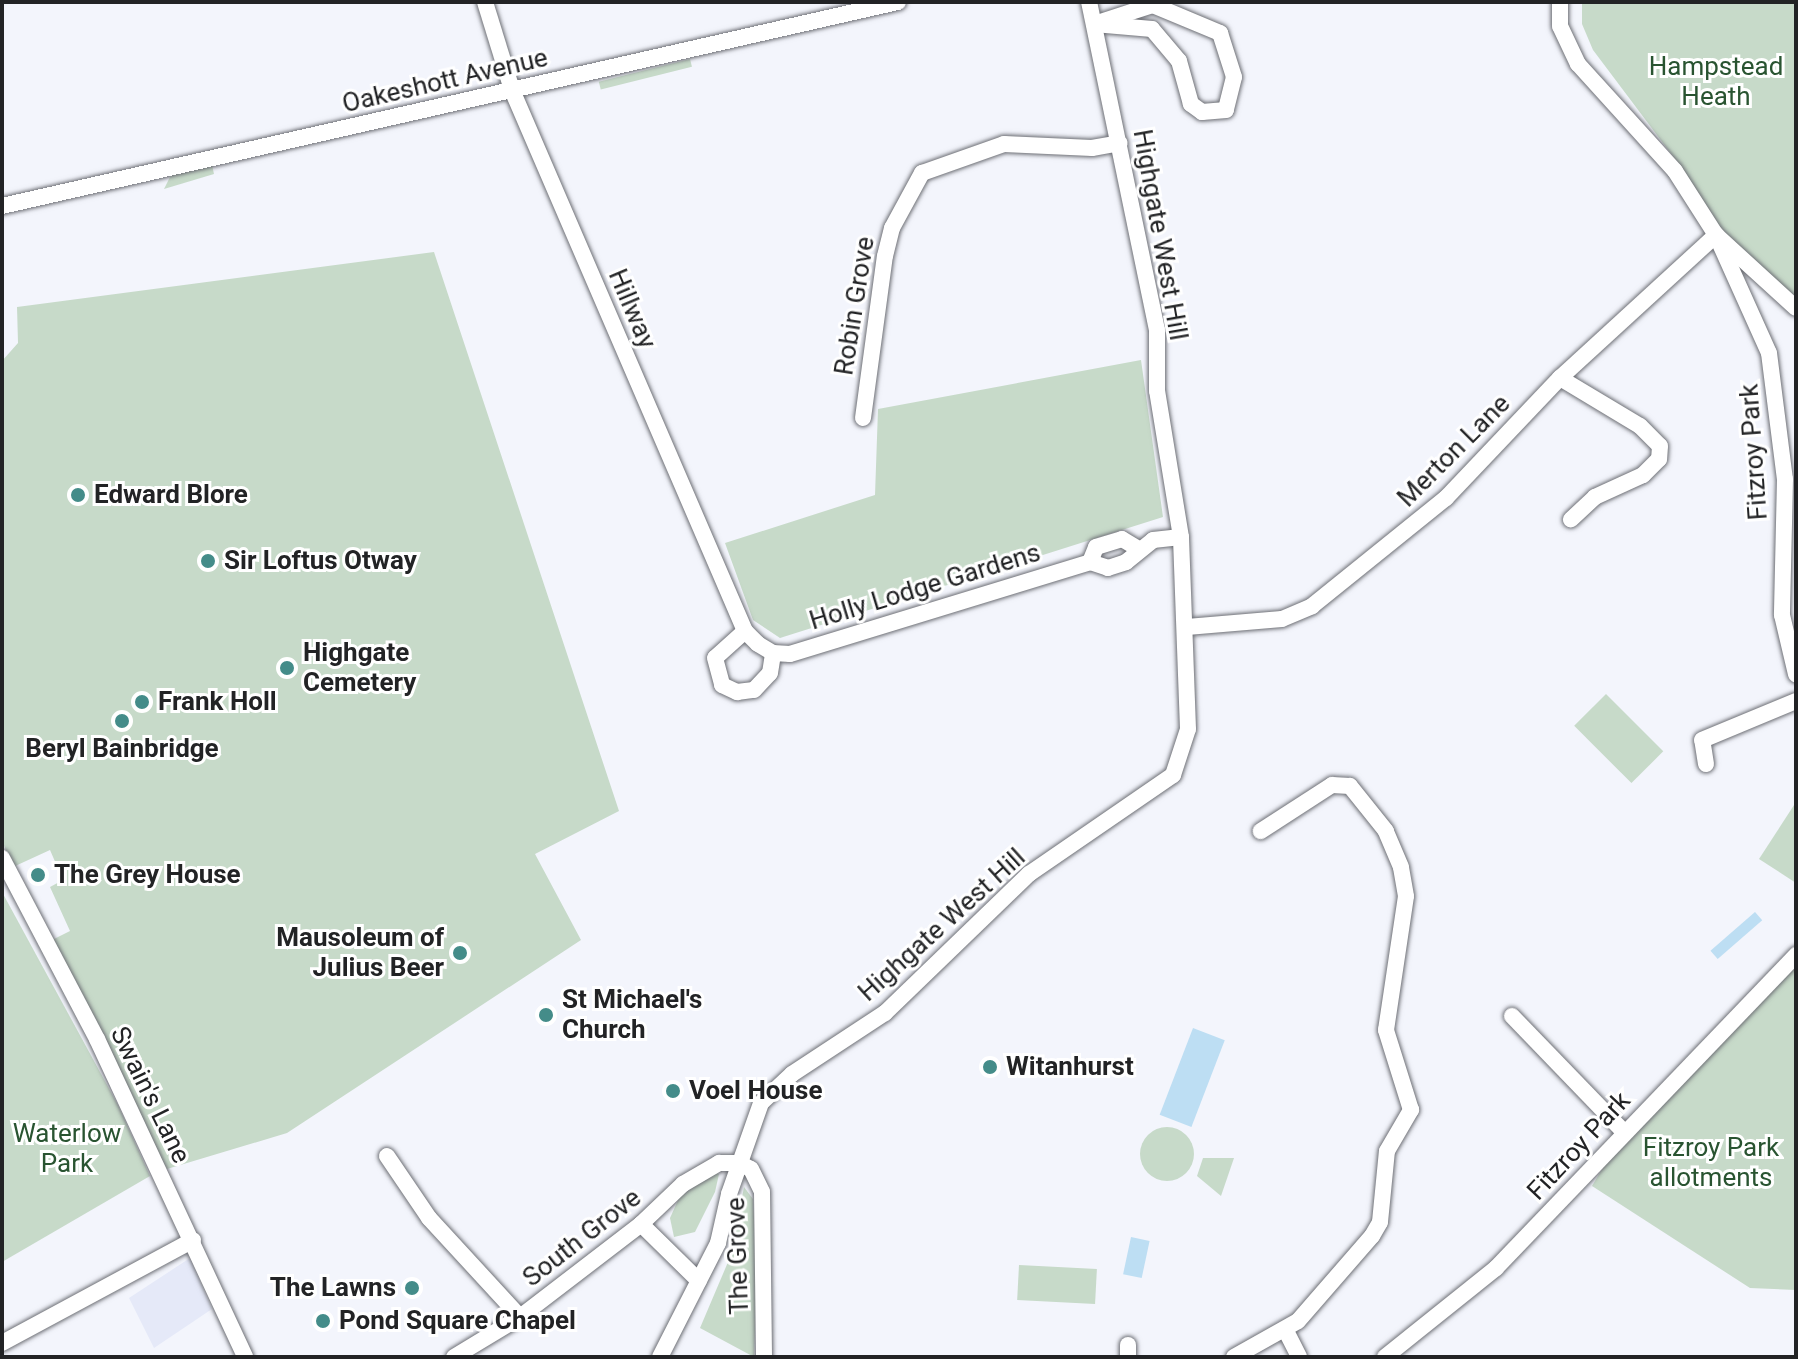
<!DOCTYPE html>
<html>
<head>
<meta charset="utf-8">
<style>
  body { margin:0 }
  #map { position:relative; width:1798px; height:1359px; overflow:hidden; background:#f3f5fc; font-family:Roboto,sans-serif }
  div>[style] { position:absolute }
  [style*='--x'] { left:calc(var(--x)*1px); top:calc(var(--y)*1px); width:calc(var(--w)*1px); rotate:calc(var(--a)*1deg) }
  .built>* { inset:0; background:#e5e9f8 }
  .green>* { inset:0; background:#c7dac9; transform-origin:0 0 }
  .round { border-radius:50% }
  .water>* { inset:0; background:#bddef3; transform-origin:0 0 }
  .roads { filter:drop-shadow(0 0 2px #6d6f75) drop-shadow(0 0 2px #6d6f75) }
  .minor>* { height:16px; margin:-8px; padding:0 8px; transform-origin:8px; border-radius:8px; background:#fff }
  .dots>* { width:22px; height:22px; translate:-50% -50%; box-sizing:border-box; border:4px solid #fff; border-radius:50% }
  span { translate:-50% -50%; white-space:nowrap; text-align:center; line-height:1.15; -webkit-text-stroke:6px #fff; paint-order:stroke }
  .park-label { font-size:26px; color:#295431 }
  .street-label { font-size:26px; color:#222325 }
  .poi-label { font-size:26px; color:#222325; font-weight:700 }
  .left { translate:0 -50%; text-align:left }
  .right { translate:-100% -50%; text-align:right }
  .frame { position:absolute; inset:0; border:4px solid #222325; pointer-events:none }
</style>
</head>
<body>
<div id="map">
  <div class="built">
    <div style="clip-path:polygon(190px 1258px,212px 1309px,154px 1348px,129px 1298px)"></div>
  </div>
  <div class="green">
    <div style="clip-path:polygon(1582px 2px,1796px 2px,1796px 308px,1716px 235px,1681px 167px,1593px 50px,1582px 24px)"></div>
    <div style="left:690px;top:59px;width:8px;height:94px;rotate:76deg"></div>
    <div style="clip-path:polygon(212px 165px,214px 174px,164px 189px,171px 175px)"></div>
    <div style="clip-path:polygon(434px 252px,619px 811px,535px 854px,581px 940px,287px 1133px,167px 1169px,52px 940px,70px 931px,50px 887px,63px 880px,50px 850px,13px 867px,2px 841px,2px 361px,18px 343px,17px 307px)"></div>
    <div style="clip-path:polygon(1141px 360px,1163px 517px,780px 638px,753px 620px,725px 543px,875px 495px,878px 409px)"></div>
    <div style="left:1606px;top:694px;width:81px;height:45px;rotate:45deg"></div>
    <div style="clip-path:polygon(1796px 802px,1796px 883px,1759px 859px)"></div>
    <div style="clip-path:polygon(2px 892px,118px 1105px,150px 1176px,2px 1262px)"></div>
    <div style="clip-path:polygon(1796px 955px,1796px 1290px,1750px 1288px,1592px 1186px,1624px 1132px)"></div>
    <div class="round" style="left:1140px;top:1127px;width:54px;height:54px"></div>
    <div style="clip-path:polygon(1203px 1158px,1234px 1158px,1221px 1196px,1197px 1176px)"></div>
    <div style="clip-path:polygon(712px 1172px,719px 1174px,715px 1192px,695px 1232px,674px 1237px,670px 1218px,679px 1198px)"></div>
    <div style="clip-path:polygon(744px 1187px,753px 1199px,757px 1278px,754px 1357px,700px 1328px,731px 1255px)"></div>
    <div style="left:1019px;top:1265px;width:78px;height:35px;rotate:3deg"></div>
  </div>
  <div class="water">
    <div style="left:1755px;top:912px;width:11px;height:59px;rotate:49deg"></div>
    <div style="left:1193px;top:1028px;width:34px;height:93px;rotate:21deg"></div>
    <div style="left:1131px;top:1237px;width:19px;height:38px;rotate:12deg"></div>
  </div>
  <div class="roads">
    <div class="minor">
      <div style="--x:485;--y:2;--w:92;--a:72.9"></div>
      <div style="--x:512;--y:90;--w:589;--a:66.7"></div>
      <div style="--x:745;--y:631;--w:18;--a:45"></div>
      <div style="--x:758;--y:644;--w:17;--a:31"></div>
      <div style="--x:773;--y:653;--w:17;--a:3"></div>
      <div style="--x:790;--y:654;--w:314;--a:-17"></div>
      <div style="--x:1090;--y:562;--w:19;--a:18"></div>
      <div style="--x:1108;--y:568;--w:19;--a:-18"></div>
      <div style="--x:1126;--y:562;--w:35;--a:-39"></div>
      <div style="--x:1153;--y:540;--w:28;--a:-6"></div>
      <div style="--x:1560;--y:2;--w:24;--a:90"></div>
      <div style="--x:1560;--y:26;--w:42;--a:64.7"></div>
      <div style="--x:1578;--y:64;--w:144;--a:47.8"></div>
      <div style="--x:1675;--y:171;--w:76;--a:57.4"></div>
      <div style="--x:1716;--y:235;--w:108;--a:42.4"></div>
      <div style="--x:1153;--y:5;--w:73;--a:22.7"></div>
      <div style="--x:1220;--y:33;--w:46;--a:72.3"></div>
      <div style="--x:1234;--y:77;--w:34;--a:104"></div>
      <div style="--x:1226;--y:110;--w:24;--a:175"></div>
      <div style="--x:1202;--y:112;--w:14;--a:-144"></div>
      <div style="--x:1191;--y:104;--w:45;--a:-105.6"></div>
      <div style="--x:1179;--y:61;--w:42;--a:-130.2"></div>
      <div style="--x:1152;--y:29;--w:58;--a:-175.1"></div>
      <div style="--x:1094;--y:24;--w:62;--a:-17.9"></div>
      <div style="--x:2;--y:206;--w:919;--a:-12.83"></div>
      <div style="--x:1716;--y:235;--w:129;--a:65.8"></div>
      <div style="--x:1769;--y:353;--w:127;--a:82.8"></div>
      <div style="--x:1785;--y:479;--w:136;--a:91.3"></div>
      <div style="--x:1782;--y:615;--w:61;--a:76.7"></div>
      <div style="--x:1560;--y:378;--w:93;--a:31"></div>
      <div style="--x:1640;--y:426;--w:28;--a:45"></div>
      <div style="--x:1660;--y:446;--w:13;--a:94"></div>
      <div style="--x:1659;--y:459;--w:23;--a:135"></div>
      <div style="--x:1643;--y:475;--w:53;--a:155.4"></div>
      <div style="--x:1595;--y:497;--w:33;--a:137"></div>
      <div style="--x:863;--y:418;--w:163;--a:-82.3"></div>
      <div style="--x:885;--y:256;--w:29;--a:-76"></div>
      <div style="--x:892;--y:228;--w:63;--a:-61.4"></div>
      <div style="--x:922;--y:173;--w:87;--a:-19.5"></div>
      <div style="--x:1004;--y:144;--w:88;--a:2.6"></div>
      <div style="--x:1092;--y:148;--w:28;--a:-10"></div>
      <div style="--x:1090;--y:562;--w:16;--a:-68"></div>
      <div style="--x:1096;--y:547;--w:27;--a:-17"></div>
      <div style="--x:1122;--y:539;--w:17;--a:31"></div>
      <div style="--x:1187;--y:627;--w:95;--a:-4.8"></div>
      <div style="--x:1282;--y:619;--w:33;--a:-23"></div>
      <div style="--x:1312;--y:606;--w:172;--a:-38.9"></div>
      <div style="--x:1446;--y:498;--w:166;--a:-46.5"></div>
      <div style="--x:1560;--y:378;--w:212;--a:-42.5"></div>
      <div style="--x:745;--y:631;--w:40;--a:138"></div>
      <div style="--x:715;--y:658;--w:28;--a:75"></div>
      <div style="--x:722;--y:685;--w:17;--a:25"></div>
      <div style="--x:737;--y:692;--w:17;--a:-7"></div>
      <div style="--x:754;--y:690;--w:23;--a:-47"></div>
      <div style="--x:770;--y:673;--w:20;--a:-81"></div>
      <div style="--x:1706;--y:764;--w:24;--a:-99"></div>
      <div style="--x:1702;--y:740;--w:102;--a:-22.5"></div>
      <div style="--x:2;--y:858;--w:204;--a:62.3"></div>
      <div style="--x:97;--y:1039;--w:351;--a:65"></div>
      <div style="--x:1512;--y:1016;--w:161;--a:46"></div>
      <div style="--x:387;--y:1156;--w:75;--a:55.9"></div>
      <div style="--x:429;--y:1218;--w:134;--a:47.4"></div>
      <div style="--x:641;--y:1224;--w:81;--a:44.5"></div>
      <div style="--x:1286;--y:1331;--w:29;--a:63"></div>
      <div style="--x:2;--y:1343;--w:217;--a:-28.3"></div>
      <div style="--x:454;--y:1357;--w:77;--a:-31.2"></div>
      <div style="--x:520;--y:1317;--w:153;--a:-37.5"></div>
      <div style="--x:641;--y:1224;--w:58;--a:-43.6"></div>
      <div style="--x:683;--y:1184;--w:42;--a:-30.3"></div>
      <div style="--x:719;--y:1163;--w:20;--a:0"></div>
      <div style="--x:739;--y:1163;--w:13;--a:27"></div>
      <div style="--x:751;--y:1169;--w:25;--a:64"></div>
      <div style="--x:762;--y:1192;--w:165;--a:89.3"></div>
      <div style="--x:660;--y:1357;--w:128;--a:-63"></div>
      <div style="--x:718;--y:1243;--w:50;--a:-77.3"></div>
      <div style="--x:729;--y:1194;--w:96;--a:-70.6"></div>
      <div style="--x:761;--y:1103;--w:42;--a:-43.1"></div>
      <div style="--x:792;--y:1074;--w:111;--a:-33.3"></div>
      <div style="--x:885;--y:1013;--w:200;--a:-44"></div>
      <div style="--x:1029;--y:874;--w:175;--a:-34.5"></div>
      <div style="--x:1173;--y:775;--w:48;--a:-71.9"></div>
      <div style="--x:1188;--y:729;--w:192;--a:-92.1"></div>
      <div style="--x:1181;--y:537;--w:148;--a:-99.3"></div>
      <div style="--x:1157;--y:391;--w:61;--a:-90"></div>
      <div style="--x:1157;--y:330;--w:335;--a:-101.7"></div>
      <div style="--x:1128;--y:1357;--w:12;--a:-90"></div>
      <div style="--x:1234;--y:1357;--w:73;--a:-29.4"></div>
      <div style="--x:1298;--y:1321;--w:113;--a:-49"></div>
      <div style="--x:1372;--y:1236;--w:16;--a:-60"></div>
      <div style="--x:1380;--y:1222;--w:71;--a:-84.4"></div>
      <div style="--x:1387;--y:1151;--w:48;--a:-59.7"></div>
      <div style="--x:1411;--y:1110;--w:84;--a:-107.4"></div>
      <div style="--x:1386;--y:1030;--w:135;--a:-81.5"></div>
      <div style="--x:1406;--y:896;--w:29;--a:-100"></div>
      <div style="--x:1401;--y:867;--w:39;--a:-113"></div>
      <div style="--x:1386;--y:831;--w:58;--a:-128.7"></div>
      <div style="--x:1350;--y:786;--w:18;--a:-177"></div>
      <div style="--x:1332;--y:785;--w:85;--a:147.1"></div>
      <div style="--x:1385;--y:1357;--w:142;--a:-38.7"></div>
      <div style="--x:1496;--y:1268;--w:434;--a:-46.2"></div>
    </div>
  </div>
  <div class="dots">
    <div style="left:78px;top:495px;background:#448c89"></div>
    <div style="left:208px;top:561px;background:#448c89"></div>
    <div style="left:287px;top:668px;background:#448c89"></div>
    <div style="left:142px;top:702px;background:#448c89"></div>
    <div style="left:122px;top:721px;background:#448c89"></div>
    <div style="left:38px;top:875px;background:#448c89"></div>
    <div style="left:460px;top:953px;background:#448c89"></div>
    <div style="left:546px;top:1015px;background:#448c89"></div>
    <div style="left:990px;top:1067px;background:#448c89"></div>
    <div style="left:673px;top:1091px;background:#448c89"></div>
    <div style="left:412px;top:1288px;background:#448c89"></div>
    <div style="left:323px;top:1321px;background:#448c89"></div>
  </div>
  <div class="park-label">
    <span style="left:1716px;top:82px">Hampstead<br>Heath</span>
    <span style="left:67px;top:1149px">Waterlow<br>Park</span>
    <span style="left:1711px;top:1163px">Fitzroy Park<br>allotments</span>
  </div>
  <div class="street-label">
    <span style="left:445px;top:81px;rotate:-13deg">Oakeshott Avenue</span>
    <span style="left:1160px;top:235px;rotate:80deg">Highgate West Hill</span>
    <span style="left:855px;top:306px;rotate:-81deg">Robin Grove</span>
    <span style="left:632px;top:309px;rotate:67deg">Hillway</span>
    <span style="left:1454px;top:451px;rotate:-45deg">Merton Lane</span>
    <span style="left:1754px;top:452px;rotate:-94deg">Fitzroy Park</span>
    <span style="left:925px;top:587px;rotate:-17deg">Holly Lodge Gardens</span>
    <span style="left:942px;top:925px;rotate:-42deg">Highgate West Hill</span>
    <span style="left:150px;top:1095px;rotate:64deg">Swain's Lane</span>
    <span style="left:1579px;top:1146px;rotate:-47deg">Fitzroy Park</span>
    <span style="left:582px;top:1238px;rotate:-38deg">South Grove</span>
    <span style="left:738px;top:1256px;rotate:-92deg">The Grove</span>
  </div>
  <div class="poi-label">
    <span class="left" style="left:94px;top:495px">Edward Blore</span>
    <span class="left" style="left:224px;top:561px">Sir Loftus Otway</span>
    <span class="left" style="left:303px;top:668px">Highgate<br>Cemetery</span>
    <span class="left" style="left:158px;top:702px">Frank Holl</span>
    <span style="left:122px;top:749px">Beryl Bainbridge</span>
    <span class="left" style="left:54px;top:875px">The Grey House</span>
    <span class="right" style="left:444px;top:953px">Mausoleum of<br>Julius Beer</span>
    <span class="left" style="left:562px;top:1015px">St Michael's<br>Church</span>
    <span class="left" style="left:1006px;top:1067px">Witanhurst</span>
    <span class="left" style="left:689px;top:1091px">Voel House</span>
    <span class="right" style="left:396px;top:1288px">The Lawns</span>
    <span class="left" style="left:339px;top:1321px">Pond Square Chapel</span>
  </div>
  <div class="frame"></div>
</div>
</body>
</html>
